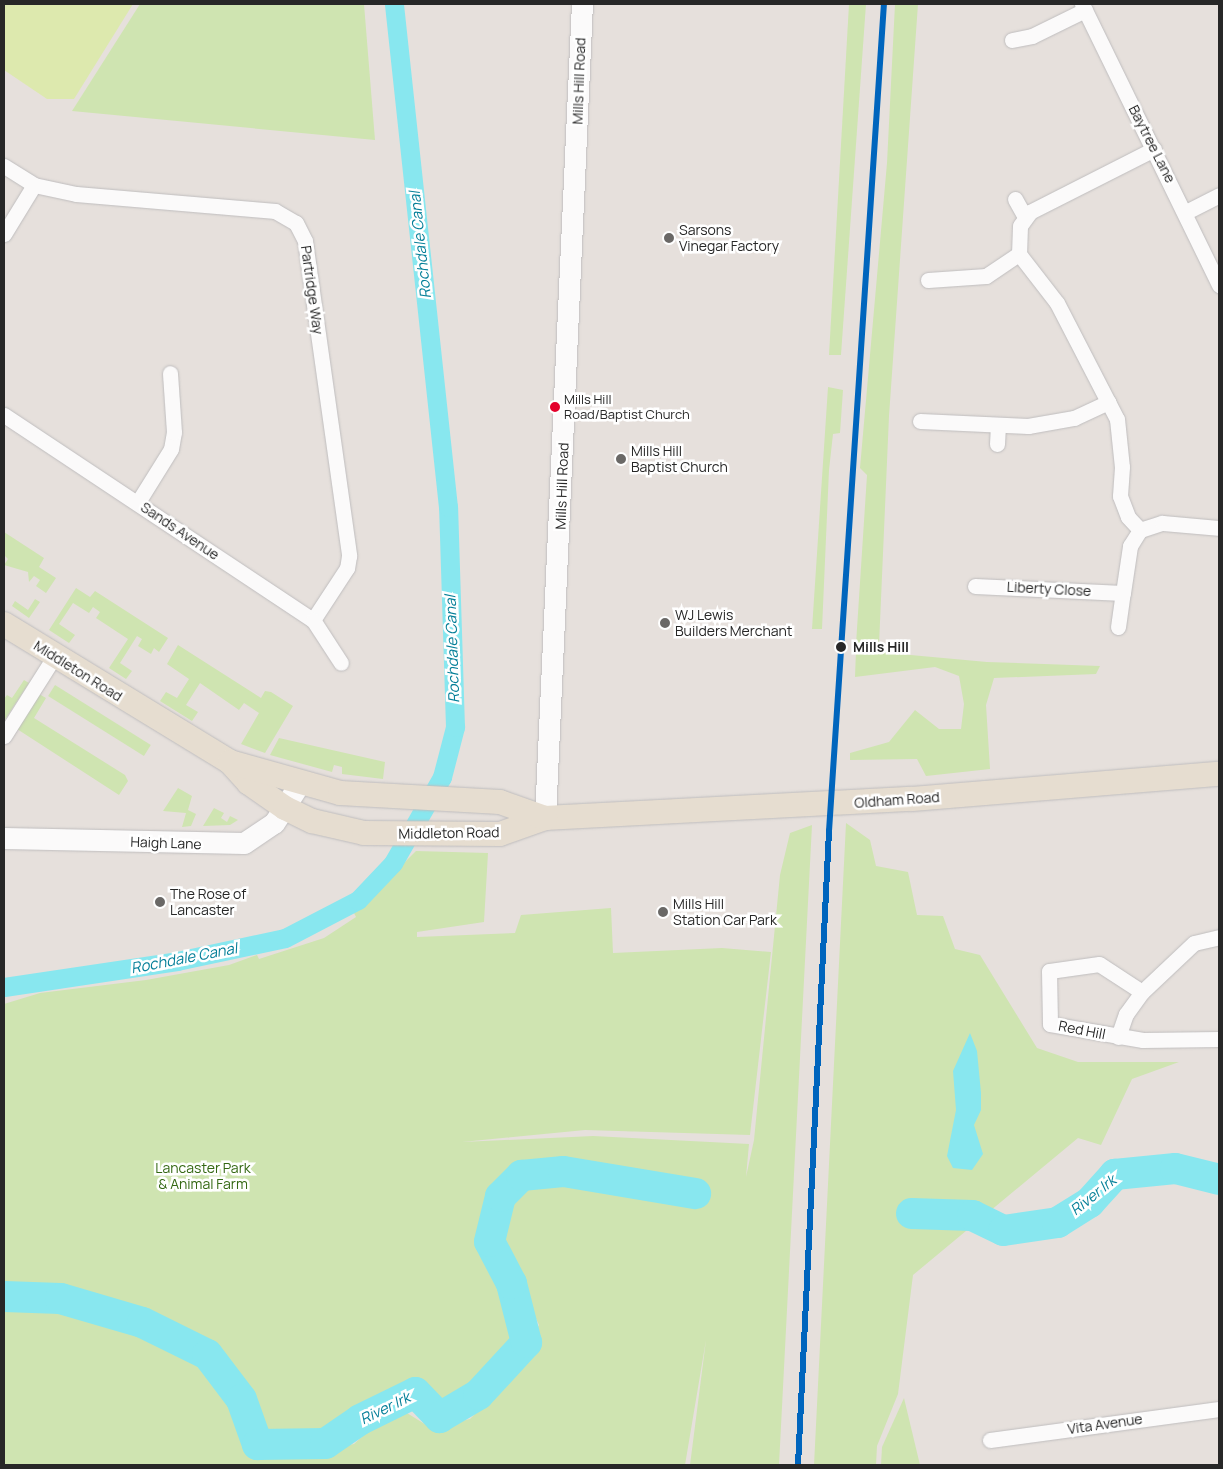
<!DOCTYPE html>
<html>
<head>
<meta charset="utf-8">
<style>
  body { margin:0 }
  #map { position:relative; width:1223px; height:1469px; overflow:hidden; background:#e6e0dc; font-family:Manrope,sans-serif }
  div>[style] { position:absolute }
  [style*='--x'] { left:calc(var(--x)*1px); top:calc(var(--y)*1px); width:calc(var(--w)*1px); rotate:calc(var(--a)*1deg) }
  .green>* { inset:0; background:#cfe4b1; transform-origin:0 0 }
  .pitch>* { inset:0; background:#dde9ae }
  .water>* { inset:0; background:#88e7ef }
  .canal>* { height:19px; margin:-9.5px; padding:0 9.5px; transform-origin:9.5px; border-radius:9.5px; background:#88e7ef }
  .river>* { height:31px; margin:-15.5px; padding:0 15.5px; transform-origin:15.5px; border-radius:15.5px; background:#88e7ef }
  .roads { filter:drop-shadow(0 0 1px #bfbdbe) drop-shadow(0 0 1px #bfbdbe) }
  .street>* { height:15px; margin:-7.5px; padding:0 7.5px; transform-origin:7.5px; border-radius:7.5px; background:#fbfafa }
  .secondary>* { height:21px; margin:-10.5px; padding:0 10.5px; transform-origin:10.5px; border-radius:10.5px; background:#fbfafa }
  .primary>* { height:24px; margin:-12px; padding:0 12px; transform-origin:12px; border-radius:12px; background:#e6ddd0 }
  .rail-1>* { height:6px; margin:-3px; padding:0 3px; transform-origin:3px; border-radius:3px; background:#0065bd }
  .dots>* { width:14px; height:14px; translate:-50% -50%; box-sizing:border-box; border:2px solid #fff; border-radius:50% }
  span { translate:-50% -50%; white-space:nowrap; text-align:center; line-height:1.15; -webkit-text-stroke:5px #fff; paint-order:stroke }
  .bus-label { font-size:13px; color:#272727 }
  .left { translate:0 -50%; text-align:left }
  .street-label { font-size:14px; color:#272727 }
  .poi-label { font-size:14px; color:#272727 }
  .stop-label { font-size:14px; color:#272727; font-weight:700 }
  .park-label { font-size:14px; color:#346813 }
  .water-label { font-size:15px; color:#047f98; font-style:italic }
  .frame { position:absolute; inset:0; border:5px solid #272727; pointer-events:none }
</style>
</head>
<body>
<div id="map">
  <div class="green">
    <div style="clip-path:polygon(140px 4px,364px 4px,375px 140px,72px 111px)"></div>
    <div style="clip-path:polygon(849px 4px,866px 4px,841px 355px,829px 355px)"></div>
    <div style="clip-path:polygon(895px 4px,918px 4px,889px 416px,879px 645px,856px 644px,867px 475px,860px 468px,887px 163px)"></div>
    <div style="clip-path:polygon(828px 387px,843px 390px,840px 433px,833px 434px,829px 470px,822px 629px,812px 629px)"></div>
    <div style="clip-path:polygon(4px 532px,44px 558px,39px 567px,56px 578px,46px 593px,36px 586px,40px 580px,34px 576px,29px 582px,28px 572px,4px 565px,8px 559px,4px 555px)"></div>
    <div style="clip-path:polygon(76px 588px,90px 597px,95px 591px,168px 638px,159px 652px,154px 648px,151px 654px,138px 646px,142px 639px,137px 636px,120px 663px,132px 671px,126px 679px,109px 668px,128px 639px,96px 618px,100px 612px,93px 607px,89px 613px,73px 603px,59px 624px,75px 635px,69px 643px,49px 630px)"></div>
    <div style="clip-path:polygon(35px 599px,40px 602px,29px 618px,12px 606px,15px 601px,28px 610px)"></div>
    <div style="clip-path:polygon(178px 645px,261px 698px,265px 691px,271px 692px,293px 706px,265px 753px,241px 744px,259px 713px,244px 703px,239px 710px,200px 683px,186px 705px,198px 712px,192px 721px,160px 701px,166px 692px,177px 698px,189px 679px,167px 664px)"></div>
    <div style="clip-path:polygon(856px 650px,987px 662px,1100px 666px,1096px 674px,994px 678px,986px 705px,990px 769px,926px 776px,917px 759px,850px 760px,850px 753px,889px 742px,915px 710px,939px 729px,961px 729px,964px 704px,959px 676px,935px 667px,855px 677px)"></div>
    <div style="clip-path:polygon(24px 680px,29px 683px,4px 721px,4px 699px,7px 695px,12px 698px)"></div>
    <div style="left:55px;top:685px;width:113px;height:13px;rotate:32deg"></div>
    <div style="clip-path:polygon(39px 694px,46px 698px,34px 718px,125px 775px,128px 781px,119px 795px,17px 729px)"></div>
    <div style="clip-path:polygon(279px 738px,385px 762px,383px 779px,342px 774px,342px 767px,334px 765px,332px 772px,270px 755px)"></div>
    <div style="clip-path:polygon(178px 788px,192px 796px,188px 810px,196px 814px,191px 826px,182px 827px,186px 813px,163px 811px)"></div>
    <div style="clip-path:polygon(214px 808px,224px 813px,221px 818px,227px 822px,230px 816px,238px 820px,230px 825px,203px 826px)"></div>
    <div style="clip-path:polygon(846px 823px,870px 840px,876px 866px,908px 872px,917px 915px,943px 916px,955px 949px,980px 955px,1037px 1048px,1078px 1062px,1179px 1062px,1132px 1079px,1101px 1145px,1078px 1138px,913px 1275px,898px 1394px,877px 1446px,876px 1465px,814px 1465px)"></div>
    <div style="clip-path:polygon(evenodd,812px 825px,779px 1465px,690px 1465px,706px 1340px,685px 1465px,4px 1465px,4px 1004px,40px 993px,146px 980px,229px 965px,257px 955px,259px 959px,324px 938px,356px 917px,354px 913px,416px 851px,488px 853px,484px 922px,417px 932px,417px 937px,515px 933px,521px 915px,611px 908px,613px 953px,722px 948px,771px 952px,750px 1135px,585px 1130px,462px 1142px,593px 1136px,749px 1144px,746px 1177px,754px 1140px,780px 875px,790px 833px,812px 825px,530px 1306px,539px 1325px,507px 1382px,470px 1419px,431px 1428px,407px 1413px,386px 1415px,354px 1444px,283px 1459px,290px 1439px,321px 1439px,359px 1412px,414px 1389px,441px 1408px,475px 1391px,515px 1343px,514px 1320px,523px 1318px,530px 1306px)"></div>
    <div style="clip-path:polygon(904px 1398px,920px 1465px,881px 1465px,882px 1447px)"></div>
  </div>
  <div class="pitch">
    <div style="clip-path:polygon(4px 4px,133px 4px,74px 99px,47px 99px,4px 70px)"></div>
  </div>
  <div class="water">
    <div style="clip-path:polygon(970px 1033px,977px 1051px,981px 1093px,981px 1110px,974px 1125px,983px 1154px,972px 1170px,953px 1168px,947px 1156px,956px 1110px,953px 1071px)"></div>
  </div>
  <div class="canal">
    <div style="--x:4;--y:987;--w:175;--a:-8.5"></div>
    <div style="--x:177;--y:961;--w:110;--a:-12"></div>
    <div style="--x:285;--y:938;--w:82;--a:-27.5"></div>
    <div style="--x:358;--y:900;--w:51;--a:-46.6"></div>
    <div style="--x:393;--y:863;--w:99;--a:-60.3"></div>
    <div style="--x:442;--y:777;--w:52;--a:-75.4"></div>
    <div style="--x:455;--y:727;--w:220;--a:-91.8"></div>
    <div style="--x:448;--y:507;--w:506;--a:-96.13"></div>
  </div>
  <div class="river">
    <div style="--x:911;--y:1213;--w:61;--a:1.9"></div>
    <div style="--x:972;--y:1215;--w:34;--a:26"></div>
    <div style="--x:1003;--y:1230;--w:55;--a:-8.4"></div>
    <div style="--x:1057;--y:1222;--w:38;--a:-32"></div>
    <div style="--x:1089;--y:1202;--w:38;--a:-48"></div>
    <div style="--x:1114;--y:1174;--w:61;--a:-5.6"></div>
    <div style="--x:1175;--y:1168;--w:45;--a:14"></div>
    <div style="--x:4;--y:1296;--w:56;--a:2"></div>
    <div style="--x:60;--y:1298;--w:85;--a:16.3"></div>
    <div style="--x:142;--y:1322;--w:72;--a:26.2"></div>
    <div style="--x:207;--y:1354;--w:56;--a:52.9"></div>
    <div style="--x:241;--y:1399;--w:48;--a:70.4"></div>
    <div style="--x:257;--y:1444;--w:68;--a:-0.8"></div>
    <div style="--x:325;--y:1443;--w:42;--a:-34.4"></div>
    <div style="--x:360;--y:1419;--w:61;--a:-26.1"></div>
    <div style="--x:415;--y:1392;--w:35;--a:46"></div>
    <div style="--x:439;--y:1417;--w:45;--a:-30.5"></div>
    <div style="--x:478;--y:1394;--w:71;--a:-47.3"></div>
    <div style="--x:526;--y:1342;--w:61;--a:-104.3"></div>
    <div style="--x:511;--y:1283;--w:47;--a:-117.6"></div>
    <div style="--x:489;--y:1241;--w:46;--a:-76.3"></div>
    <div style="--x:500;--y:1196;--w:30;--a:-45"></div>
    <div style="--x:521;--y:1175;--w:42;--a:-5.4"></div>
    <div style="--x:563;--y:1171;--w:134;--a:9.5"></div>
  </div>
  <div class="roads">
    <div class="street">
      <div style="--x:1082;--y:4;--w:313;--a:64"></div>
      <div style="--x:1012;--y:40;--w:20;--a:-11"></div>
      <div style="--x:1032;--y:36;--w:59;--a:-26.1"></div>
      <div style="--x:1154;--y:149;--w:139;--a:153.1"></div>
      <div style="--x:1030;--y:212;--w:17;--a:126"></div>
      <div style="--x:1020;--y:226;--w:28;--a:92"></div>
      <div style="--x:1019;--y:254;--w:62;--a:52.2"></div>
      <div style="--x:1057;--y:303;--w:131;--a:62.7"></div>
      <div style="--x:1117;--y:419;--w:48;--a:84.1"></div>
      <div style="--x:1122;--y:467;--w:29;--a:94"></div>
      <div style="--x:1120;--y:496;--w:22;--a:69"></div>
      <div style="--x:1128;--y:517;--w:18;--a:47"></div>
      <div style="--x:1140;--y:530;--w:23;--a:-18"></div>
      <div style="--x:1162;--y:523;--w:57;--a:5"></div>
      <div style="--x:4;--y:166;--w:36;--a:32"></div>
      <div style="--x:34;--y:185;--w:43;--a:12.1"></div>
      <div style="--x:76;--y:194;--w:200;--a:4.9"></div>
      <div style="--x:275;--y:211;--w:24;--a:30"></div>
      <div style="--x:296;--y:223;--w:20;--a:63"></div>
      <div style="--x:305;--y:241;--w:318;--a:82"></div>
      <div style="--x:349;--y:556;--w:12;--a:99"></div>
      <div style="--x:347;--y:568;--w:62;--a:123.2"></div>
      <div style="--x:1015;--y:199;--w:21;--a:61"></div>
      <div style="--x:1186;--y:212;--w:37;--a:-27"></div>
      <div style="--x:4;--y:234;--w:57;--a:-58.5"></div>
      <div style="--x:928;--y:280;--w:58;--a:-3.9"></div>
      <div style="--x:986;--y:276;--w:40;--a:-34"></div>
      <div style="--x:4;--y:415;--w:371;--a:33.6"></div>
      <div style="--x:313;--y:620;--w:51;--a:56.9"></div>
      <div style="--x:920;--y:421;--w:108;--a:2.7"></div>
      <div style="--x:1028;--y:426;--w:47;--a:-9.9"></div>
      <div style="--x:1074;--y:418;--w:38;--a:-25"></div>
      <div style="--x:997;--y:444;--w:17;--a:-87"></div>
      <div style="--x:138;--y:502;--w:62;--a:-58.1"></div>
      <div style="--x:171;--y:449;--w:17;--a:-80"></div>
      <div style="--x:174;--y:432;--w:59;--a:-93.9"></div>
      <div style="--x:975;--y:586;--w:148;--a:2.7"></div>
      <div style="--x:1123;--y:593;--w:48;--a:-81.5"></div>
      <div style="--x:1130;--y:546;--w:19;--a:-58"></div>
      <div style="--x:1118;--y:627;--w:34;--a:-82"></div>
      <div style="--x:4;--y:736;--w:93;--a:-57.7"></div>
      <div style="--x:1142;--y:992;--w:51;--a:-146.9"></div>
      <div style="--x:1099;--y:964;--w:50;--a:172"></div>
      <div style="--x:1049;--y:971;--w:53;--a:88.9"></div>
      <div style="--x:1050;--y:1024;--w:94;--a:9.8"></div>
      <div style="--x:1143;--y:1040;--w:76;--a:-0.8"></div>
      <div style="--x:1118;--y:1037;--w:24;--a:-71"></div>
      <div style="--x:1126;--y:1014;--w:27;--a:-54"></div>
      <div style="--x:1142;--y:992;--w:71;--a:-43.3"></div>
      <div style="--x:1194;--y:943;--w:26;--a:-13"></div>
      <div style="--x:990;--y:1440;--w:231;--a:-7.7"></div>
    </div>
    <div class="secondary">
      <div style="--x:545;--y:818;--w:815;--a:-87.4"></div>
      <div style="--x:4;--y:838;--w:240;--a:1.2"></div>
      <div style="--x:244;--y:843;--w:36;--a:-34"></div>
      <div style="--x:274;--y:823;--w:48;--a:-57"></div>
    </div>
    <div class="primary">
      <div style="--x:4;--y:624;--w:265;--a:31.4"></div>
      <div style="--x:230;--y:762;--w:28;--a:48"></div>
      <div style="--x:249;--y:783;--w:44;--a:34.8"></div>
      <div style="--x:285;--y:808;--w:30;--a:26"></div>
      <div style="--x:312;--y:821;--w:53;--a:13"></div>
      <div style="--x:364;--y:833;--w:136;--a:0.4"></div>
      <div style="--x:500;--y:834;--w:48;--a:-19.6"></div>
      <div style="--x:545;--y:818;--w:367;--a:-3"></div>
      <div style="--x:912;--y:799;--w:308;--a:-4.7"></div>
      <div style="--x:230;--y:762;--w:114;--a:15.7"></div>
      <div style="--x:340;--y:793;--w:160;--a:3.2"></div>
      <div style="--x:500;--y:802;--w:48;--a:19.6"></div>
    </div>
  </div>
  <div class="rail-1">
    <div style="--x:798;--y:1465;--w:635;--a:-87.2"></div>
    <div style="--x:829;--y:831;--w:829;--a:-86.2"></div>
  </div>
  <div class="dots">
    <div style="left:669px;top:238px;background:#6a6866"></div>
    <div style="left:555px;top:407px;background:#e4002b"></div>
    <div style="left:621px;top:459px;background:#6a6866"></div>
    <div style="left:665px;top:623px;background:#6a6866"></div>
    <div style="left:841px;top:647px;background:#272727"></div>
    <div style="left:160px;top:902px;background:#6a6866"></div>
    <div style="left:663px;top:912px;background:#6a6866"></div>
  </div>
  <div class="bus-label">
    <span class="left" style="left:564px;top:407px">Mills Hill<br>Road/Baptist Church</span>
  </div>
  <div class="street-label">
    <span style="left:579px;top:81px;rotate:-88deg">Mills Hill Road</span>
    <span style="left:1152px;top:144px;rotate:63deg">Baytree Lane</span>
    <span style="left:312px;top:290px;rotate:82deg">Partridge Way</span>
    <span style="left:562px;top:486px;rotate:-88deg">Mills Hill Road</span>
    <span style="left:180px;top:531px;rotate:34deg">Sands Avenue</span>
    <span style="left:1049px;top:589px;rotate:3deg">Liberty Close</span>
    <span style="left:78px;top:671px;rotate:32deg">Middleton Road</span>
    <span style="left:897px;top:800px;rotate:-4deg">Oldham Road</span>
    <span style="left:449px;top:833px;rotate:-1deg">Middleton Road</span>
    <span style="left:166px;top:843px;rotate:2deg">Haigh Lane</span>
    <span style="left:1082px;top:1030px;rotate:11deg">Red Hill</span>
    <span style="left:1105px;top:1424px;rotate:-8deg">Vita Avenue</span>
  </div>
  <div class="poi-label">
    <span class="left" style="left:679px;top:238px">Sarsons<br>Vinegar Factory</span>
    <span class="left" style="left:631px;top:459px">Mills Hill<br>Baptist Church</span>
    <span class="left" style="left:675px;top:623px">WJ Lewis<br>Builders Merchant</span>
    <span class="left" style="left:170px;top:902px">The Rose of<br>Lancaster</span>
    <span class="left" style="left:673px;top:912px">Mills Hill<br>Station Car Park</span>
  </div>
  <div class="stop-label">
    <span class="left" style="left:853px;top:647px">Mills Hill</span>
  </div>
  <div class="park-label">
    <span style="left:203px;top:1176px">Lancaster Park<br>&amp; Animal Farm</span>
  </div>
  <div class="water-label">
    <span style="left:420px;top:245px;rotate:-96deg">Rochdale Canal</span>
    <span style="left:452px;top:649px;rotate:-92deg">Rochdale Canal</span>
    <span style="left:184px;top:958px;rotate:-11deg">Rochdale Canal</span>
    <span style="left:1093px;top:1195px;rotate:-39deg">River Irk</span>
    <span style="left:385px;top:1408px;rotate:-26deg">River Irk</span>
  </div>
  <div class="frame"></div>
</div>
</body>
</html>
